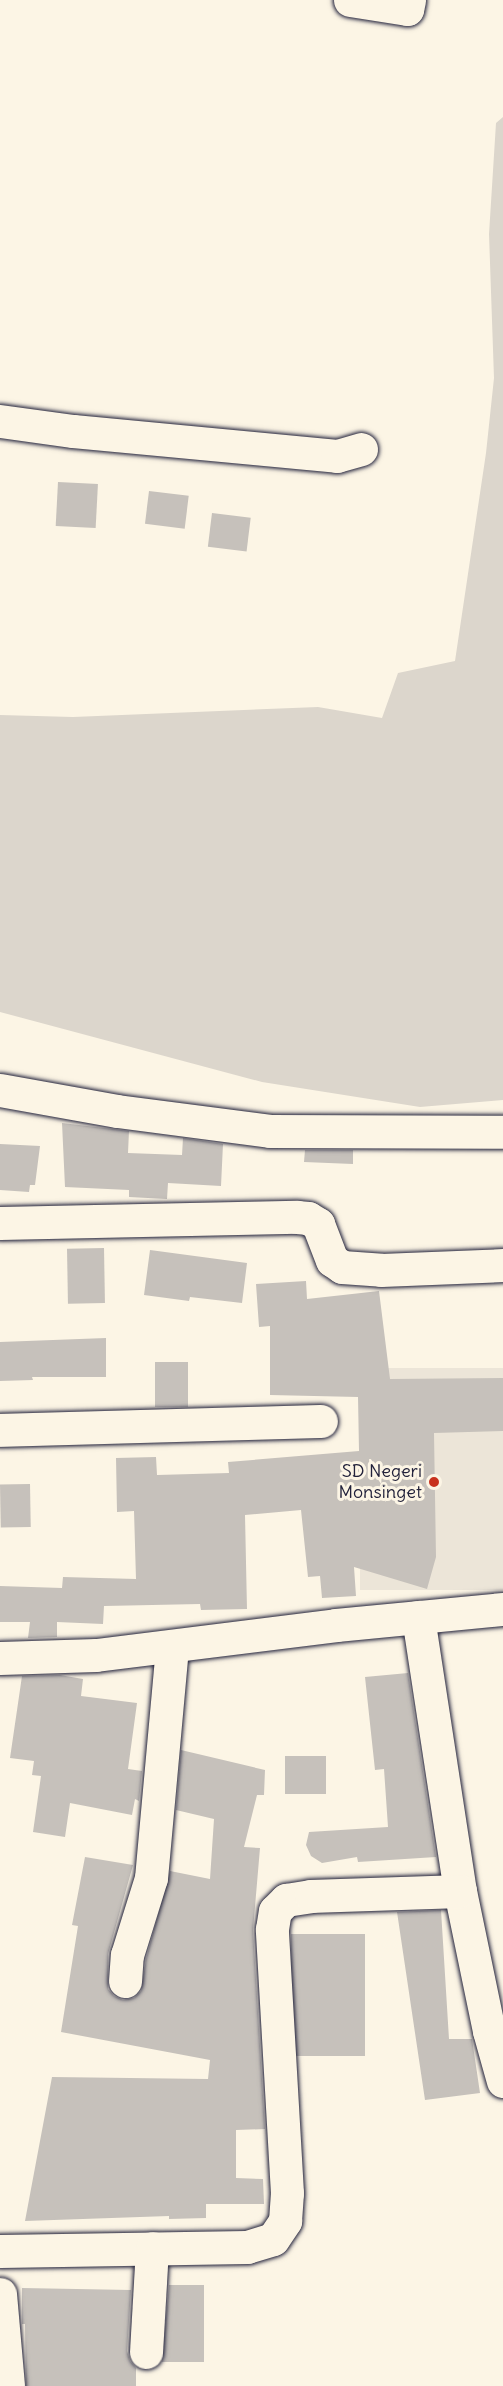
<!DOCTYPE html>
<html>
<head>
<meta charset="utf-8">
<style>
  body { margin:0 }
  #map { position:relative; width:503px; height:2386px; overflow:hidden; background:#fcf5e5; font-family:Delius,sans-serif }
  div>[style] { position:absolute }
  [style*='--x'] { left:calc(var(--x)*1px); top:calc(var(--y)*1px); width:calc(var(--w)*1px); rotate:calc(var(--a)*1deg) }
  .built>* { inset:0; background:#ece5d8; transform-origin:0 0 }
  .green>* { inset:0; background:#dcd6cc }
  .building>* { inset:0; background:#c6c1bb; transform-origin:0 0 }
  .roads { filter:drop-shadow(0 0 2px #22223b) drop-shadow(0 0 2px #22223b) }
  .minor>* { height:33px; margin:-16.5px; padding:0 16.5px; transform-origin:16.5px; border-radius:16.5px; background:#fcf5e5 }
  .dots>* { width:16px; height:16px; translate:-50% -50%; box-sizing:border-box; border:3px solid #fcf5e5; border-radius:50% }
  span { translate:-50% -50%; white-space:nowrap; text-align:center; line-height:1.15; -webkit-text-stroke:6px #fcf5e5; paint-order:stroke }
  .poi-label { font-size:18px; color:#22223b }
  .right { translate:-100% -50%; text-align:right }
</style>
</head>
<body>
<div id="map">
  <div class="built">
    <div style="left:503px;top:1368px;width:222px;height:143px;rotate:90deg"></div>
  </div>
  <div class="green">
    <div style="clip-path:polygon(503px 117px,503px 1100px,420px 1107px,262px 1082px,0 1012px,0 715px,73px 717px,318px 707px,382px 718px,398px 673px,455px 661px,486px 453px,494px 378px,489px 234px,496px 123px)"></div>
  </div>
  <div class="building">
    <div style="left:58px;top:482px;width:40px;height:44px;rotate:3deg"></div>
    <div style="left:149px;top:491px;width:40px;height:33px;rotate:7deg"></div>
    <div style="left:212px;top:513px;width:39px;height:34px;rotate:7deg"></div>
    <div style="clip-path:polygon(62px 1123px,129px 1131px,128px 1153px,182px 1155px,183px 1138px,223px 1144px,221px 1186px,168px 1183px,167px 1199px,129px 1197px,129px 1190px,65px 1187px)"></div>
    <div style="clip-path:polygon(0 1144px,40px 1146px,35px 1185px,30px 1185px,29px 1192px,0 1190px)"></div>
    <div style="clip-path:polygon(305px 1150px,353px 1150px,353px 1164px,304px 1162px)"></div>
    <div style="left:104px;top:1248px;width:55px;height:37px;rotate:89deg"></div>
    <div style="clip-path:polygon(150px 1250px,247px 1263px,242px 1303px,190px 1297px,189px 1301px,144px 1295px)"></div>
    <div style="clip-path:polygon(306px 1281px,307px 1299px,379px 1291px,390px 1379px,503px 1378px,503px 1431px,434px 1433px,436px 1557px,427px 1589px,354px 1567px,356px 1596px,322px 1598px,320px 1576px,308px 1577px,301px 1510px,245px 1515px,247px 1609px,201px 1610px,200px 1604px,104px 1606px,103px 1624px,57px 1622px,57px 1637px,28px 1638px,30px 1622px,0 1622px,0 1586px,62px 1588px,63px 1577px,136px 1579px,134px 1511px,117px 1512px,116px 1458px,156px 1457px,157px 1475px,229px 1473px,228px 1462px,359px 1451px,358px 1397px,270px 1395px,270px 1326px,259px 1327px,256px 1284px)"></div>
    <div style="clip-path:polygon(106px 1338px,106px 1377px,32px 1377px,33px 1380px,0 1381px,0 1342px)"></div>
    <div style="left:155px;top:1362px;width:33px;height:45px"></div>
    <div style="left:30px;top:1484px;width:43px;height:30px;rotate:89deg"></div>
    <div style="clip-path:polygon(408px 1673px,436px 1857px,358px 1862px,357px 1857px,322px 1863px,311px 1856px,306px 1845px,309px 1832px,388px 1827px,384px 1769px,375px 1770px,365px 1677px)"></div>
    <div style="clip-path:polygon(60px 1675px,83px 1679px,81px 1696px,137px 1703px,128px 1769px,142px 1771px,139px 1801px,135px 1799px,132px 1815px,70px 1803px,65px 1837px,33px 1832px,41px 1776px,32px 1775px,34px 1761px,10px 1758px,22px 1676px)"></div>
    <div style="clip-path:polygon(181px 1750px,265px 1770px,264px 1795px,257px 1795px,244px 1847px,260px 1848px,253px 1930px,265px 2129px,236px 2130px,236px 2178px,263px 2179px,264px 2204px,206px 2204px,206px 2218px,169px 2219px,169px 2216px,25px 2221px,52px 2077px,208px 2079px,210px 2060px,61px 2032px,78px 1926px,72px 1925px,85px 1857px,133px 1865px,108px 1954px,108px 1989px,114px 1996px,123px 2000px,134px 1998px,141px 1991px,146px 1959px,170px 1871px,210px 1879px,214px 1819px,176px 1810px)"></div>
    <div style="left:326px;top:1756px;width:38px;height:41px;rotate:90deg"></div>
    <div style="clip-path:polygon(441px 1910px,449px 2039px,472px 2039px,480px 2093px,425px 2100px,397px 1912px)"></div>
    <div style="left:365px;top:1934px;width:122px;height:74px;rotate:90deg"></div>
    <div style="clip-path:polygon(169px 2285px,204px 2285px,204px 2362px,162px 2362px)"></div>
    <div style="clip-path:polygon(22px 2288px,131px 2290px,127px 2351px,130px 2361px,136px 2368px,136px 2386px,26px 2386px,25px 2324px,22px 2324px)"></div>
  </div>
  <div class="roads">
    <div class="minor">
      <div style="--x:350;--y:0;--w:58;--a:9"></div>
      <div style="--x:407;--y:9;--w:9;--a:-77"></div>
      <div style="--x:0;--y:421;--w:74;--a:7.8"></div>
      <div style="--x:73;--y:431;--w:265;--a:5.4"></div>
      <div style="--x:337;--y:456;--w:25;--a:-16"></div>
      <div style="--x:0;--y:1090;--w:119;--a:10.2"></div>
      <div style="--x:117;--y:1111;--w:154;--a:7.4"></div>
      <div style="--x:270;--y:1131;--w:233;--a:0.2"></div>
      <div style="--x:0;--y:1223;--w:297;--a:-1.2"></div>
      <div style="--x:297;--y:1217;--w:11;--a:5"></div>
      <div style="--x:308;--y:1218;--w:12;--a:31"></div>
      <div style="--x:318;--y:1224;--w:39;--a:69"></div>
      <div style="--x:332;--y:1260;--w:12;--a:35"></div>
      <div style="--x:342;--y:1267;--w:39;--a:4"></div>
      <div style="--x:381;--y:1270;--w:122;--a:-2.3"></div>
      <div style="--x:0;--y:1430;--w:321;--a:-1.6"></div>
      <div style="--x:418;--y:1617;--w:277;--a:81.3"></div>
      <div style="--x:460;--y:1891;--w:143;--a:78.3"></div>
      <div style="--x:489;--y:2031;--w:52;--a:74.4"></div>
      <div style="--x:0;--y:1658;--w:96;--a:-1.8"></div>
      <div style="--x:96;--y:1655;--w:242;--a:-7.1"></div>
      <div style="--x:336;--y:1625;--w:168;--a:-5.5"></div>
      <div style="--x:125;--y:1981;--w:26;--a:-86"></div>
      <div style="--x:127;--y:1955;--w:81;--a:-72.7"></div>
      <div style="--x:151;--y:1878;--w:232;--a:-84.8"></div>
      <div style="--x:0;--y:2251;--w:247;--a:-0.9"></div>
      <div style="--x:247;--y:2247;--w:27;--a:-17"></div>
      <div style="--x:273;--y:2239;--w:22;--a:-56"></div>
      <div style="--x:285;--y:2221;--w:28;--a:-86"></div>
      <div style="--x:287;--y:2193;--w:264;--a:-93.3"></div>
      <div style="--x:272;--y:1929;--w:18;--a:-81"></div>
      <div style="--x:275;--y:1911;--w:16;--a:-45"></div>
      <div style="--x:286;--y:1900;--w:25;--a:-9"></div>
      <div style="--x:311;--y:1896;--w:149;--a:-1.9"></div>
      <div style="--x:0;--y:2294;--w:92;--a:85"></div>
      <div style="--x:146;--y:2352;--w:104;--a:-86.7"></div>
    </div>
  </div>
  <div class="dots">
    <div style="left:434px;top:1482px;background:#c8321e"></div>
  </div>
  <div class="poi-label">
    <span class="right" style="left:422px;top:1482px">SD Negeri<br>Monsinget</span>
  </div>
</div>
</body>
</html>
